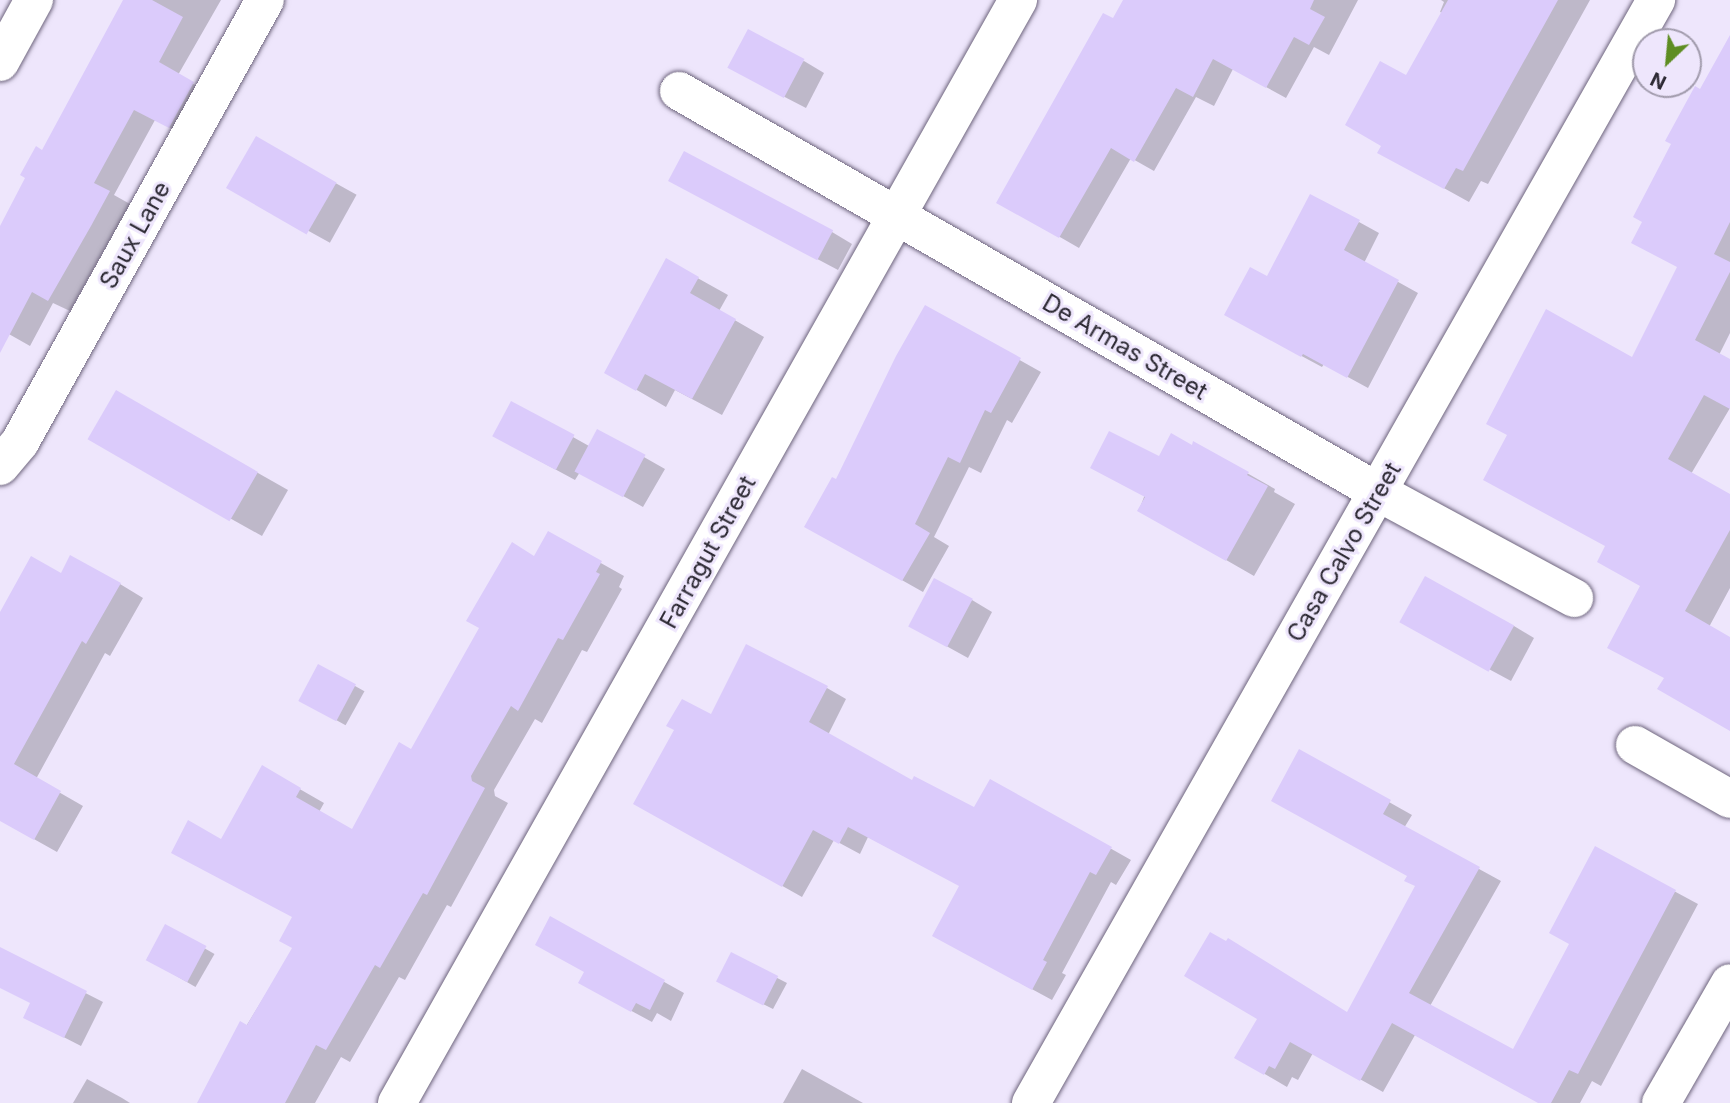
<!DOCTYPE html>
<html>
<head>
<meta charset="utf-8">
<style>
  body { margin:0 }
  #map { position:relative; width:1730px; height:1103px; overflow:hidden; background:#eee6fc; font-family:Inter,sans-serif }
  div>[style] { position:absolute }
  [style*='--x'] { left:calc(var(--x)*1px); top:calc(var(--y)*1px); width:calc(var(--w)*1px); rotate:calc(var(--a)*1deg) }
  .shadow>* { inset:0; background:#0003; transform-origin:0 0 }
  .building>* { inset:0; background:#dbcbfb; transform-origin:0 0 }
  .roads { filter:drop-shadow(0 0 2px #6e657d) drop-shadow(0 0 2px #6e657d) }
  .minor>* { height:38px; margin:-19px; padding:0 19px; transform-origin:19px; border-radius:19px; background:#fff }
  span { translate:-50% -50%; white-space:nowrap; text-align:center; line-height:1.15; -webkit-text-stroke:6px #eee6fc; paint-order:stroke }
  .street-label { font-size:24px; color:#2d2a34 }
  .north { position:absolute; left:1632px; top:28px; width:70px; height:70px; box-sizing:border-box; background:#eee6fc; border:2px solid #a19bac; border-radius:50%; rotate:206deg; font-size:19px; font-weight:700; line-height:28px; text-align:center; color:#2d2a34 }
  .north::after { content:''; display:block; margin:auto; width:24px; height:32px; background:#5e8d22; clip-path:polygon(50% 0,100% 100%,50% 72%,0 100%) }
</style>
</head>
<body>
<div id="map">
  <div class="shadow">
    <div style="clip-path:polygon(125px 0,221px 0,178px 75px,214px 96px,190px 138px,155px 120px,114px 195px,130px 204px,70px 311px,53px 303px,30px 346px,0 329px,0 230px)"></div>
    <div style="clip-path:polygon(1125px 0,1358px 0,1329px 55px,1314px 47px,1286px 98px,1233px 69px,1214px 106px,1196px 97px,1154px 171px,1131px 158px,1079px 248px,999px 202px)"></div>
    <div style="clip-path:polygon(1441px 0,1590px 0,1488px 184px,1481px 181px,1469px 202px,1404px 166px,1406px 78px,1443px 13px,1440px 12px,1444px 2px)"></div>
    <div style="clip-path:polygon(1730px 41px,1730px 333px,1719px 355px,1730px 361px,1730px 408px,1691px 474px,1730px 495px,1730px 588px,1709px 627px,1730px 639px,1730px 729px,1666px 678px,1642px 586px,1607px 546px,1632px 359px,1679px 267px,1701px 91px)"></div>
    <div style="clip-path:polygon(804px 61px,824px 73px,806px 108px,750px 79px)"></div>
    <div style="left:256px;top:139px;width:115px;height:55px;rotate:29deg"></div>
    <div style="clip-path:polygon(691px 192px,832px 232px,852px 244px,838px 270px)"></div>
    <div style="clip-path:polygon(1359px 222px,1379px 233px,1364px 263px,1418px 293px,1368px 388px,1324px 364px,1322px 367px,1246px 326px,1268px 278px)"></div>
    <div style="clip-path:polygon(667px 261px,728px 295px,719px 311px,764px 337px,722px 415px,675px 390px,666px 407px,606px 372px)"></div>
    <div style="clip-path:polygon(926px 308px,1041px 372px,1012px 423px,1007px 420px,981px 473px,969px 467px,934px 537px,949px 546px,923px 592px,806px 526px,837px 482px)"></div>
    <div style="clip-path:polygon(116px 393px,288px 490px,262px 536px,120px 457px)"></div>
    <div style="clip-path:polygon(512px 403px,589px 446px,598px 431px,665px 469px,643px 507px,580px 472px,575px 480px,514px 447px)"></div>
    <div style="clip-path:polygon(1194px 443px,1275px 489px,1274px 492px,1295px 504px,1254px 576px,1139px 510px,1159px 458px,1192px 447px)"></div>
    <div style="clip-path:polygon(549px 534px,624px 576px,619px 587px,622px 589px,587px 652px,582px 650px,542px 723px,535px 719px,494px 790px,495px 796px,508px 803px,451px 907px,447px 905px,405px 980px,399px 977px,350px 1062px,341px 1057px,315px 1103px,199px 1103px,294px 948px,294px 917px,221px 841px,263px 768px,324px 803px,319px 812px,352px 831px,412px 751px)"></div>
    <div style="clip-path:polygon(62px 575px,120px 584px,143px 598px,110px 656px,105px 653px,36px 779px,83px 806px,57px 852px,0 820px,0 616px)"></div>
    <div style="clip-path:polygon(972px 600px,992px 612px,968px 658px,930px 637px)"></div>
    <div style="clip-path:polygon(1514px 626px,1534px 638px,1511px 681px,1422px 633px)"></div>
    <div style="left:319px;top:666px;width:52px;height:39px;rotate:29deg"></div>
    <div style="clip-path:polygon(827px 688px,846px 699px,828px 735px,913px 782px,975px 810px,991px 781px,1131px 860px,1116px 885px,1111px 882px,1062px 973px,1066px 975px,1052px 1000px,954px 947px,961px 886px,868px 837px,860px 854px,834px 840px,802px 897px,635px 803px,711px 717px)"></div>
    <div style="clip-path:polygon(1300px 752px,1412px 815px,1404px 828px,1501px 881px,1430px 1006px,1514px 1051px,1571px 944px,1596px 849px,1698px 904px,1601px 1086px,1592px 1081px,1580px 1103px,1540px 1103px,1415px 1035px,1383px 1092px,1313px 1053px,1298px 1080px,1292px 1077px,1287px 1087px,1236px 1057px,1260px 1018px,1348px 1013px,1417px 886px)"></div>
    <div style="clip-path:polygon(551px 919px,684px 993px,671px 1021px,657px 1013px,652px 1022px,600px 994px)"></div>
    <div style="left:166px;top:926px;width:56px;height:38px;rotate:30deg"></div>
    <div style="clip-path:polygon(7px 953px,103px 1002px,81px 1046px,42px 1026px,32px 1003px,0 987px,0 967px)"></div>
    <div style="clip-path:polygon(732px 955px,787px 983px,773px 1009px,728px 986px)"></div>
    <div style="clip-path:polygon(802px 1069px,863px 1103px,783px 1103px)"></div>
    <div style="clip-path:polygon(87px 1079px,122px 1098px,130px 1103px,73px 1103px)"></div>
  </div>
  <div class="building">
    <div style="clip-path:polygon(123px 0,152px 0,183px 17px,159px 62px,194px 82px,169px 128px,134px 110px,94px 183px,110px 191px,91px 226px,48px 301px,32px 292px,0 353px,0 226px,25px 178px,20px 175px,36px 146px,42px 150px)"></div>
    <div style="clip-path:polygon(1123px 0,1314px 0,1310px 9px,1325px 17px,1309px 45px,1294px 37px,1266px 88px,1213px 59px,1193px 97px,1176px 88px,1134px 162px,1111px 148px,1059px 238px,996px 203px,1103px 13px,1113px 18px)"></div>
    <div style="clip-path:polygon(1448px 0,1558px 0,1463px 171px,1456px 168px,1444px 189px,1377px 153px,1381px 146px,1345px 125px,1380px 61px,1406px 75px)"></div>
    <div style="left:748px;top:29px;width:64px;height:44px;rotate:28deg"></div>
    <div style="clip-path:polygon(1730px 35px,1730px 222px,1714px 254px,1730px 262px,1730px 272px,1695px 340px,1730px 359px,1730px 409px,1704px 395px,1668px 459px,1730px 494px,1730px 530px,1685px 611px,1730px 637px,1730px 731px,1657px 689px,1664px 678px,1607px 648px,1640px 586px,1597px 562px,1605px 546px,1483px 480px,1507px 435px,1486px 424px,1546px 309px,1632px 357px,1677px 267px,1631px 243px,1642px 222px,1633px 217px,1671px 144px,1665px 141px,1695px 86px,1700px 89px)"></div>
    <div style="left:256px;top:136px;width:93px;height:60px;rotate:30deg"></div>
    <div style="left:684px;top:151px;width:169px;height:34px;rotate:28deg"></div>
    <div style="clip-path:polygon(1310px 194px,1360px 220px,1344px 250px,1399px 280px,1347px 378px,1303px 354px,1301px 357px,1224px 315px,1250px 267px,1267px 276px)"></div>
    <div style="clip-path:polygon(666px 258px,699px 277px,690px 293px,736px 319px,692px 399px,645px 374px,636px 391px,604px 373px)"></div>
    <div style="clip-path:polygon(925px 305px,1021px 358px,991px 413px,985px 410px,960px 463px,948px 457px,915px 524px,930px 533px,902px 581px,804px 527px,832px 477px,836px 479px,896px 356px)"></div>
    <div style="left:116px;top:390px;width:164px;height:57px;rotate:30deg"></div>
    <div style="left:511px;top:401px;width:72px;height:40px;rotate:28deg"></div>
    <div style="left:597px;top:429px;width:55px;height:48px;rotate:28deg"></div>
    <div style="clip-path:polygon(1109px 431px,1159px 456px,1171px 433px,1192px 445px,1193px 441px,1249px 472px,1247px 475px,1268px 486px,1226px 561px,1137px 511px,1145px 497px,1090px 468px)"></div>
    <div style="clip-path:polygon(548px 531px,602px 561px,596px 572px,600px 574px,563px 640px,558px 638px,518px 711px,511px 706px,471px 776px,472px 781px,485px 788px,427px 895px,423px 893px,380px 968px,375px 965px,326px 1050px,316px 1045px,285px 1103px,197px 1103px,240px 1021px,247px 1025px,292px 948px,279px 941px,292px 917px,171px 853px,188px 820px,221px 839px,262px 765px,301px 788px,296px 797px,352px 829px,399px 742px,411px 749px,479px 628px,466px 621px,512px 542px,534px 556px)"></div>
    <div style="clip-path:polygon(70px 555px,121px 583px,86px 644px,82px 641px,14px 764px,61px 791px,34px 840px,0 821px,0 612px,31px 556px,61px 573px)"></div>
    <div style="left:1425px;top:576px;width:102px;height:53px;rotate:29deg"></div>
    <div style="left:934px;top:578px;width:44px;height:55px;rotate:28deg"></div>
    <div style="clip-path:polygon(746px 644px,828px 686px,809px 722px,912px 780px,914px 776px,974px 807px,990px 779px,1112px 847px,1096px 875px,1090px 872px,1043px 960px,1047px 962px,1032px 990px,932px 936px,959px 886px,848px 827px,839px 844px,813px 830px,782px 887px,633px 804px,674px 730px,666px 726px,682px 699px,711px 714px)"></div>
    <div style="left:318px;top:664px;width:43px;height:42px;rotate:28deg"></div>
    <div style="clip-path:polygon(1299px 749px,1391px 800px,1383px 814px,1480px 867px,1409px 993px,1513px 1049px,1569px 944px,1549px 933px,1595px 846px,1676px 890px,1578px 1074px,1569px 1070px,1551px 1103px,1538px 1103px,1392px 1023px,1360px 1081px,1290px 1042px,1275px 1069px,1269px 1066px,1264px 1075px,1234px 1058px,1257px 1019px,1184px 976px,1210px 932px,1226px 941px,1228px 938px,1347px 1012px,1415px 886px,1404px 881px,1407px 876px,1271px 801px)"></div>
    <div style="clip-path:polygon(550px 916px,665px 980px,650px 1010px,636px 1003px,631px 1012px,578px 983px,584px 972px,535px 945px)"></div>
    <div style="left:165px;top:924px;width:47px;height:41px;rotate:28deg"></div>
    <div style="clip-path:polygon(0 947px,87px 991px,64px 1038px,23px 1018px,30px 1003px,0 988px)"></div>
    <div style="left:731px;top:952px;width:53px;height:33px;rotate:27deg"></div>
  </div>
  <div class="roads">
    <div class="minor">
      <div style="--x:0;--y:62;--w:71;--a:-61.3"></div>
      <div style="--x:679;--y:91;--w:806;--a:29.84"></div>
      <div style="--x:1378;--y:492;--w:223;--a:28.4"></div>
      <div style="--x:0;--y:466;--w:31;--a:-50"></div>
      <div style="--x:20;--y:442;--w:505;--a:-61"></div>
      <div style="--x:1635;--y:745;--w:109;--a:29.6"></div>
      <div style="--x:397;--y:1103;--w:1266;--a:-60.62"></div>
      <div style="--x:1031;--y:1103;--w:1268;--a:-60.46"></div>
      <div style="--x:1661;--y:1103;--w:138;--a:-60.1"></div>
    </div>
  </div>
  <div class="street-label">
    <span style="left:135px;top:235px;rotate:-61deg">Saux Lane</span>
    <span style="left:1125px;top:347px;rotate:30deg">De Armas Street</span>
    <span style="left:708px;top:552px;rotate:-61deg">Farragut Street</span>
    <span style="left:1344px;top:552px;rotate:-60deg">Casa Calvo Street</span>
  </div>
  <div class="north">N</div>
</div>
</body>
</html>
